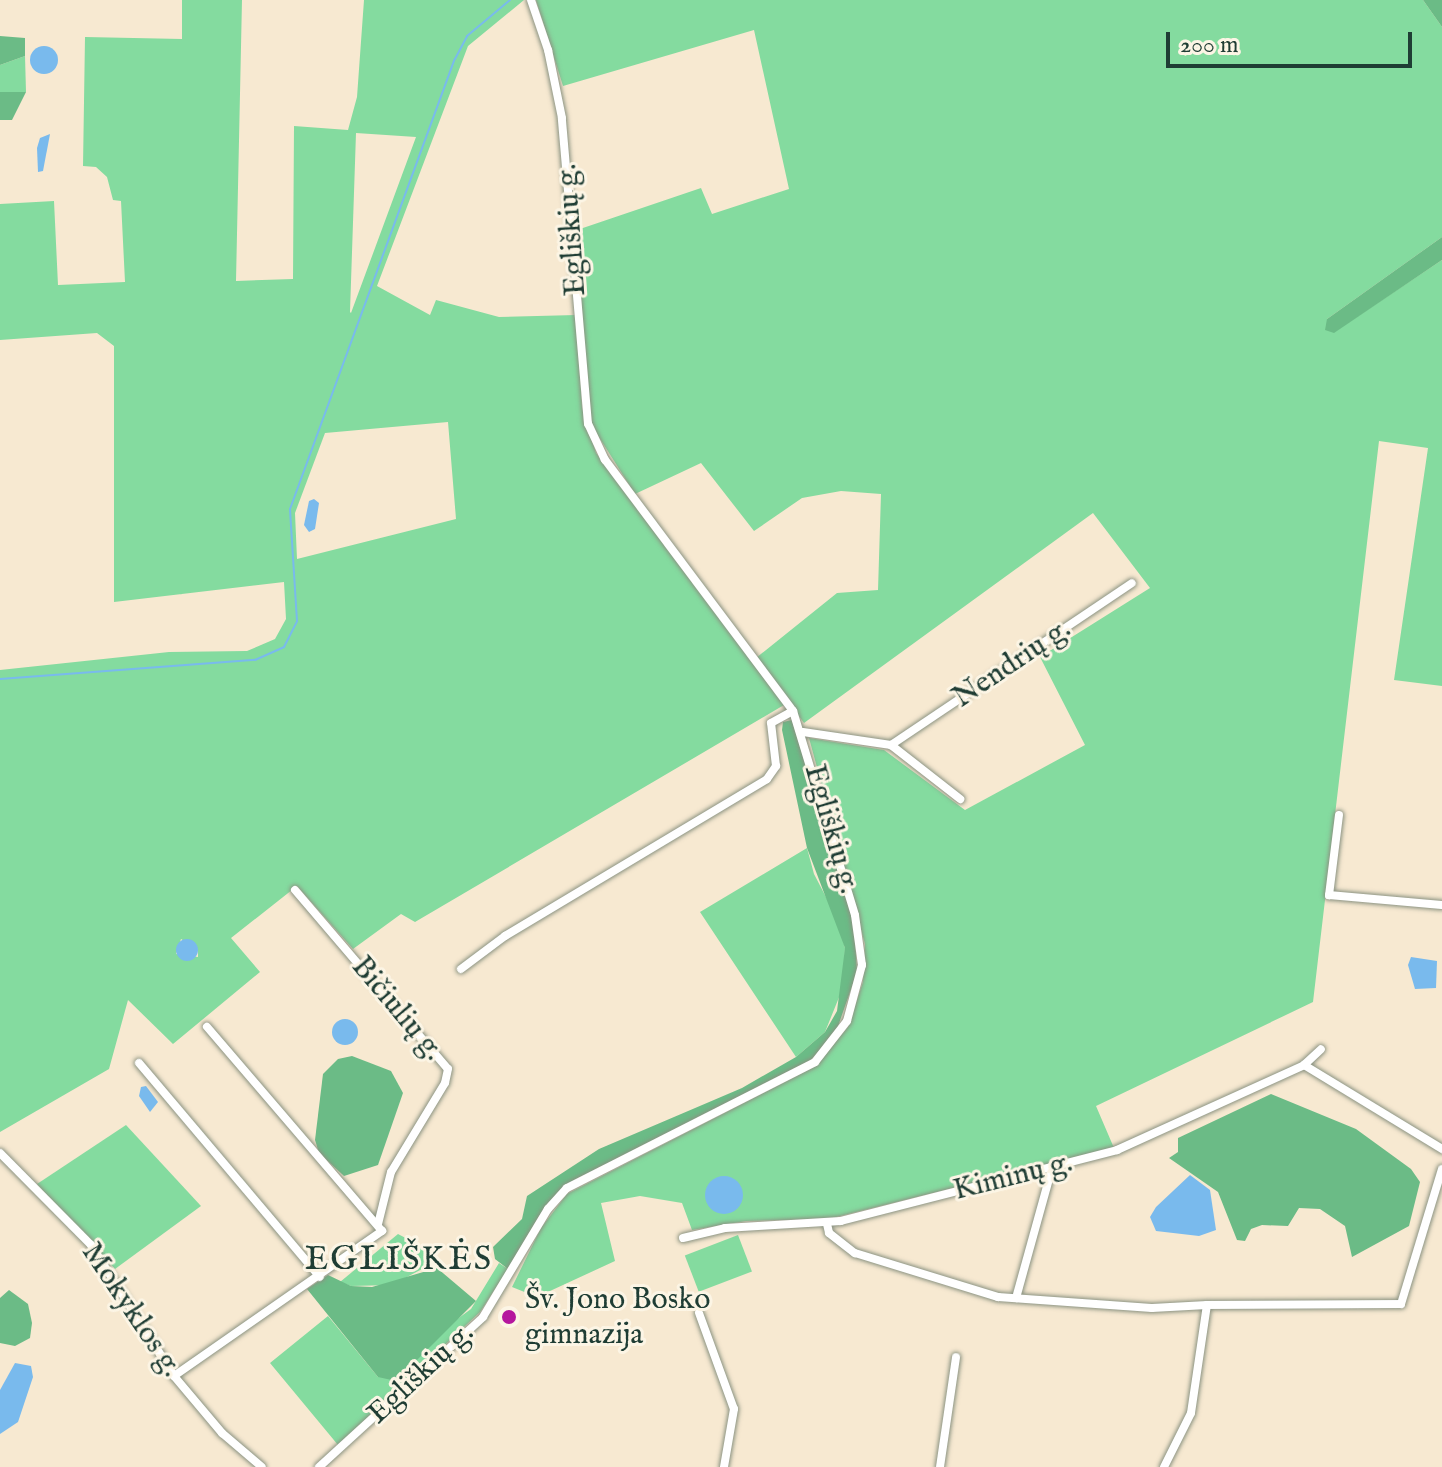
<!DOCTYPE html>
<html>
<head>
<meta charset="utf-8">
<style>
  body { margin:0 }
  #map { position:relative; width:1442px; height:1467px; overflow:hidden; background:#f7e9d1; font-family:"IM FELL English",serif }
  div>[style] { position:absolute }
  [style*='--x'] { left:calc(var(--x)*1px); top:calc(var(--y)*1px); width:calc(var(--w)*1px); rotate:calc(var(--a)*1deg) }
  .green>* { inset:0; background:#84db9f; transform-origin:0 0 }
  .forest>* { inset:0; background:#6bbb86 }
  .water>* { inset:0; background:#79baed }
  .round { border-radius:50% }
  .stream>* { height:2px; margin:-1px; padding:0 1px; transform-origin:1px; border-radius:1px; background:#79baed }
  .roads { filter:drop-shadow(0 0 2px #8b9382) drop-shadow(0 0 2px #8b9382) }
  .street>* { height:8px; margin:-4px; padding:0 4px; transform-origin:4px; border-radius:4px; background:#fff }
  .dots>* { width:22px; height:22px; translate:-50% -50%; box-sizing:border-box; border:4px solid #fcf5e5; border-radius:50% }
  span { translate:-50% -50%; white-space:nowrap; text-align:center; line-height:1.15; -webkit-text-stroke:6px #fcf5e5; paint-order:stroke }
  .street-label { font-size:30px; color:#1f3d34 }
  .poi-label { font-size:30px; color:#1f3d34 }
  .left { translate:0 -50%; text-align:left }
  .quarter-label { font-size:34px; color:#1f3d34; letter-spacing:2px }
  .scale { position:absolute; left:1166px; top:32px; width:246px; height:36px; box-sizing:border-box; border:4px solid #1f3d34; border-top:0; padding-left:10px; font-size:24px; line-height:28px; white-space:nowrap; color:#1f3d34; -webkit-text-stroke:6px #fcf5e5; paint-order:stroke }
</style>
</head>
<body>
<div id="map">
  <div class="green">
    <div style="clip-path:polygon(evenodd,182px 0,242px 0,236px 281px,293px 279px,294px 126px,348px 130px,357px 97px,364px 0,524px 0,468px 46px,377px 286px,430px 315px,436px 300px,499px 317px,576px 315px,582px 407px,596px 453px,784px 705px,415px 922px,401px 914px,353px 949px,297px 886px,231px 938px,260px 972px,173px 1044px,128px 1000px,109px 1069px,0 1132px,0 670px,169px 652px,247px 651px,275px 639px,286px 619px,284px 582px,114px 602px,114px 346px,97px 333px,0 340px,0 204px,54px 201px,58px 285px,125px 282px,121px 201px,113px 200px,107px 177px,96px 167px,83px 166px,85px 37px,182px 39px,182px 0,356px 133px,416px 137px,351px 313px,350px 312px,356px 133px,182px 0,448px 422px,456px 519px,297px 559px,295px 513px,325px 433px,448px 422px,182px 0,181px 939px,198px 949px,198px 957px,176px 954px,181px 939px)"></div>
    <div style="clip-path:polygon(536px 0,1423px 0,1442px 27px,1442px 237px,1327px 319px,1334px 332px,1442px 260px,1442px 686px,1394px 680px,1428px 448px,1379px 441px,1313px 1002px,1096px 1106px,1114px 1148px,828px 1219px,746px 1221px,692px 1230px,682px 1203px,640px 1196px,601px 1203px,615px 1261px,537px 1297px,512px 1287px,541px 1228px,567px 1194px,816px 1066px,848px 1027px,863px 982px,865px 944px,809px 738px,884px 750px,965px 810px,1085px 745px,1040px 657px,1150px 588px,1093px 513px,804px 723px,756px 658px,837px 593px,878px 590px,881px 494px,841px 491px,802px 498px,754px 531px,701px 463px,635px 494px,592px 426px,587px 390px,577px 230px,701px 188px,712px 214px,789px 189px,754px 30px,563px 86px)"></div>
    <div style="clip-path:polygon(25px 56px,26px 92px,0 92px,0 65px)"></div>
    <div style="clip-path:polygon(807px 848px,814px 874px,838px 920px,845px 948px,844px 985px,825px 1032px,796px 1057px,700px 912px)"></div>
    <div style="clip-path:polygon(126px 1125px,201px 1206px,115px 1269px,37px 1184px)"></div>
    <div style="clip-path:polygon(398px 1234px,436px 1254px,422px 1269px,392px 1285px,351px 1286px,340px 1282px)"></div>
    <div style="left:738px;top:1235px;width:39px;height:57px;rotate:69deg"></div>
    <div style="clip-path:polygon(499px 1263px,508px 1269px,480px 1312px,338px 1445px,270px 1363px,328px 1316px,378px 1377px,471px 1309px)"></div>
  </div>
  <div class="forest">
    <div style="clip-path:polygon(1423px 0,1442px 0,1442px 27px)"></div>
    <div style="clip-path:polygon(0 36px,25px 38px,25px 56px,0 65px)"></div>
    <div style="clip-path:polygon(0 92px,26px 92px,12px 120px,0 120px)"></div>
    <div style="clip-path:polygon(1442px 237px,1442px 260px,1334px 333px,1325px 330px,1327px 319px)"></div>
    <div style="clip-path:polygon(792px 720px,854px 923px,857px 972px,836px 1032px,808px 1063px,563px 1187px,539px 1216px,508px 1269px,495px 1259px,493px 1247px,522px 1219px,527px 1196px,599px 1149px,742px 1088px,796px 1057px,825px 1032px,837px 1011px,845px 948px,807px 848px,782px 730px,783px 722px)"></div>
    <div style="clip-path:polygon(352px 1056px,391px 1071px,403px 1093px,378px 1165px,344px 1176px,319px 1153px,315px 1140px,323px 1074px,338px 1059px)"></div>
    <div style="clip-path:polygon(1271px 1094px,1356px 1129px,1411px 1169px,1420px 1182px,1409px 1226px,1352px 1257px,1345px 1226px,1320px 1209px,1299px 1208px,1288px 1226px,1262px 1225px,1251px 1229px,1245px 1241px,1237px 1240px,1218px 1192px,1169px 1158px,1178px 1152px,1178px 1138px)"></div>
    <div style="clip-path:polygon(437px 1268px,476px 1301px,396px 1381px,378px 1377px,307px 1289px,328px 1275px,351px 1286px,372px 1287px)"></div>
    <div style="clip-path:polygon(9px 1290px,28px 1304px,32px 1323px,30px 1338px,15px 1346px,0 1343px,0 1298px)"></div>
  </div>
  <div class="water">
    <div class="round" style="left:30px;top:46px;width:28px;height:28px"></div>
    <div style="clip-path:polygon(50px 134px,43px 171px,38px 172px,37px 148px,40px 138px)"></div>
    <div style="clip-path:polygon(314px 499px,319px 503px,315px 529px,309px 532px,304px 525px,309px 501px)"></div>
    <div class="round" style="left:176px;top:939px;width:22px;height:22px"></div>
    <div style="clip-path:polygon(1411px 957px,1437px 961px,1436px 988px,1415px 989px,1408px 965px)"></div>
    <div class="round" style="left:332px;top:1019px;width:26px;height:26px"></div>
    <div style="clip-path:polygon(146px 1086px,158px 1102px,150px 1112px,139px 1096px,141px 1087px)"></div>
    <div style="clip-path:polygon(1190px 1175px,1210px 1190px,1216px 1230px,1199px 1236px,1156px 1231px,1150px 1217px,1156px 1207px)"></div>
    <div class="round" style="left:705px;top:1176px;width:38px;height:38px"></div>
    <div style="clip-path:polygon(15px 1363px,31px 1366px,33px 1377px,18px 1422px,0 1434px,0 1390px)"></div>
  </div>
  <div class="stream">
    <div style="--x:0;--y:679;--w:256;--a:-4.3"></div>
    <div style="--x:255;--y:660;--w:32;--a:-24"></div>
    <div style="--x:284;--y:647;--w:29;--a:-63"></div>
    <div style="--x:297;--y:621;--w:112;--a:-93.6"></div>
    <div style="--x:290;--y:509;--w:479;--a:-69.9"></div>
    <div style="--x:455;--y:59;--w:26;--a:-62"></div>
    <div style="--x:467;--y:36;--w:56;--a:-39.9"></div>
  </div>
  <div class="roads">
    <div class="street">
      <div style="--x:803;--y:732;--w:89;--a:8.4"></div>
      <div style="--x:891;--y:745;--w:88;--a:38"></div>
      <div style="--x:891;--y:745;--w:290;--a:-33.9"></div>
      <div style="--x:1339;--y:815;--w:81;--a:97.1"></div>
      <div style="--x:1329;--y:895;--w:113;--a:5.1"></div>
      <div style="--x:295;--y:890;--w:235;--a:49.5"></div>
      <div style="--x:448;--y:1069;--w:14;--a:102"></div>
      <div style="--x:445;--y:1083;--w:104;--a:121.2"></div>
      <div style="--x:391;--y:1172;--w:54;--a:104"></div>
      <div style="--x:461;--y:969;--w:55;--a:-36.9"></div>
      <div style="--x:505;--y:936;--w:305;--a:-30.9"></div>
      <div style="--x:767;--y:779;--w:16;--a:-55"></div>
      <div style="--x:776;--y:766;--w:43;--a:-96.6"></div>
      <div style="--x:771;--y:723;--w:25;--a:-29"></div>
      <div style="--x:139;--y:1063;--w:280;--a:49.8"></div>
      <div style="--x:1304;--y:1065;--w:162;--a:31.3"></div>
      <div style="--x:0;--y:1153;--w:129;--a:45.3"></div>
      <div style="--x:91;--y:1245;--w:155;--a:57.6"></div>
      <div style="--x:174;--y:1376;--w:75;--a:49.9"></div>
      <div style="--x:222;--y:1433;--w:52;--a:40.4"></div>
      <div style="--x:827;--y:1224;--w:9;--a:77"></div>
      <div style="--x:829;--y:1233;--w:33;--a:38"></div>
      <div style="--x:855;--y:1253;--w:150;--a:17.1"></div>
      <div style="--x:998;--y:1297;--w:154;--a:4.1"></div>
      <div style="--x:1152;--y:1308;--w:55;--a:-3.1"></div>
      <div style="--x:683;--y:1238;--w:43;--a:-13.4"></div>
      <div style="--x:725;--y:1228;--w:116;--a:-3.5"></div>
      <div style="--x:841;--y:1221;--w:285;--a:-14.4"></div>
      <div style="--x:1117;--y:1150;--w:205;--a:-24.4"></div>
      <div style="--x:1304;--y:1065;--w:23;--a:-43"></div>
      <div style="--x:1016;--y:1298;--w:135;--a:-74.5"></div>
      <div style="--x:699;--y:1313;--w:102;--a:70"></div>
      <div style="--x:734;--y:1409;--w:59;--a:99.8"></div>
      <div style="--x:174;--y:1376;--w:254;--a:-34.9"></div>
      <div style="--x:382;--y:1231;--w:269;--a:-130.6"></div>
      <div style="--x:319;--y:1467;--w:222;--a:-42.4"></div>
      <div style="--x:483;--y:1317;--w:126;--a:-59"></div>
      <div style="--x:548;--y:1209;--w:28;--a:-48"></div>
      <div style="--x:567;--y:1188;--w:278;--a:-26.9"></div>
      <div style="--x:815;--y:1062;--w:52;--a:-52"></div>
      <div style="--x:847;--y:1021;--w:58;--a:-75"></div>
      <div style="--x:862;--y:965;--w:50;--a:-98"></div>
      <div style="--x:855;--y:915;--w:213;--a:-106.9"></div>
      <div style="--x:793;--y:711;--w:314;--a:-126.8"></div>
      <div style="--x:605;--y:460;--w:40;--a:-115"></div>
      <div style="--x:588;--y:424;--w:307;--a:-94.9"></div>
      <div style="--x:562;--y:118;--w:69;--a:-101.6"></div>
      <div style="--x:548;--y:50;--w:53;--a:-108.8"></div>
      <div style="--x:940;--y:1467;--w:111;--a:-81.7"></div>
      <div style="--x:1164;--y:1467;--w:60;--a:-63.4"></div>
      <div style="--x:1191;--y:1413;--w:109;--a:-81.6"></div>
      <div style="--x:1207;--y:1305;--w:194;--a:-0.3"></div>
      <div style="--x:1401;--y:1304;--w:141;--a:-73.1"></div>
    </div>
  </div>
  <div class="dots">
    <div style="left:509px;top:1317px;background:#b5179e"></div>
  </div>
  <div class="street-label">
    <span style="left:572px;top:230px;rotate:-94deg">Egliškių g.</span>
    <span style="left:1012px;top:664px;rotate:-34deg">Nendrių g.</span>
    <span style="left:831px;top:829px;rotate:74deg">Egliškių g.</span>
    <span style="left:397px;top:1009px;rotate:50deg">Bičiulių g.</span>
    <span style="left:1013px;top:1177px;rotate:-14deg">Kiminų g.</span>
    <span style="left:131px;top:1310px;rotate:56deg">Mokyklos g.</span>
    <span style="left:421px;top:1374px;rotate:-43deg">Egliškių g.</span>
  </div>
  <div class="poi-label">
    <span class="left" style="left:525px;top:1317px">Šv. Jono Bosko<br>gimnazija</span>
  </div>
  <div class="quarter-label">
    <span style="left:399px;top:1260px">EGLIŠKĖS</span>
  </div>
  <div class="scale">200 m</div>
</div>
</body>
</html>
